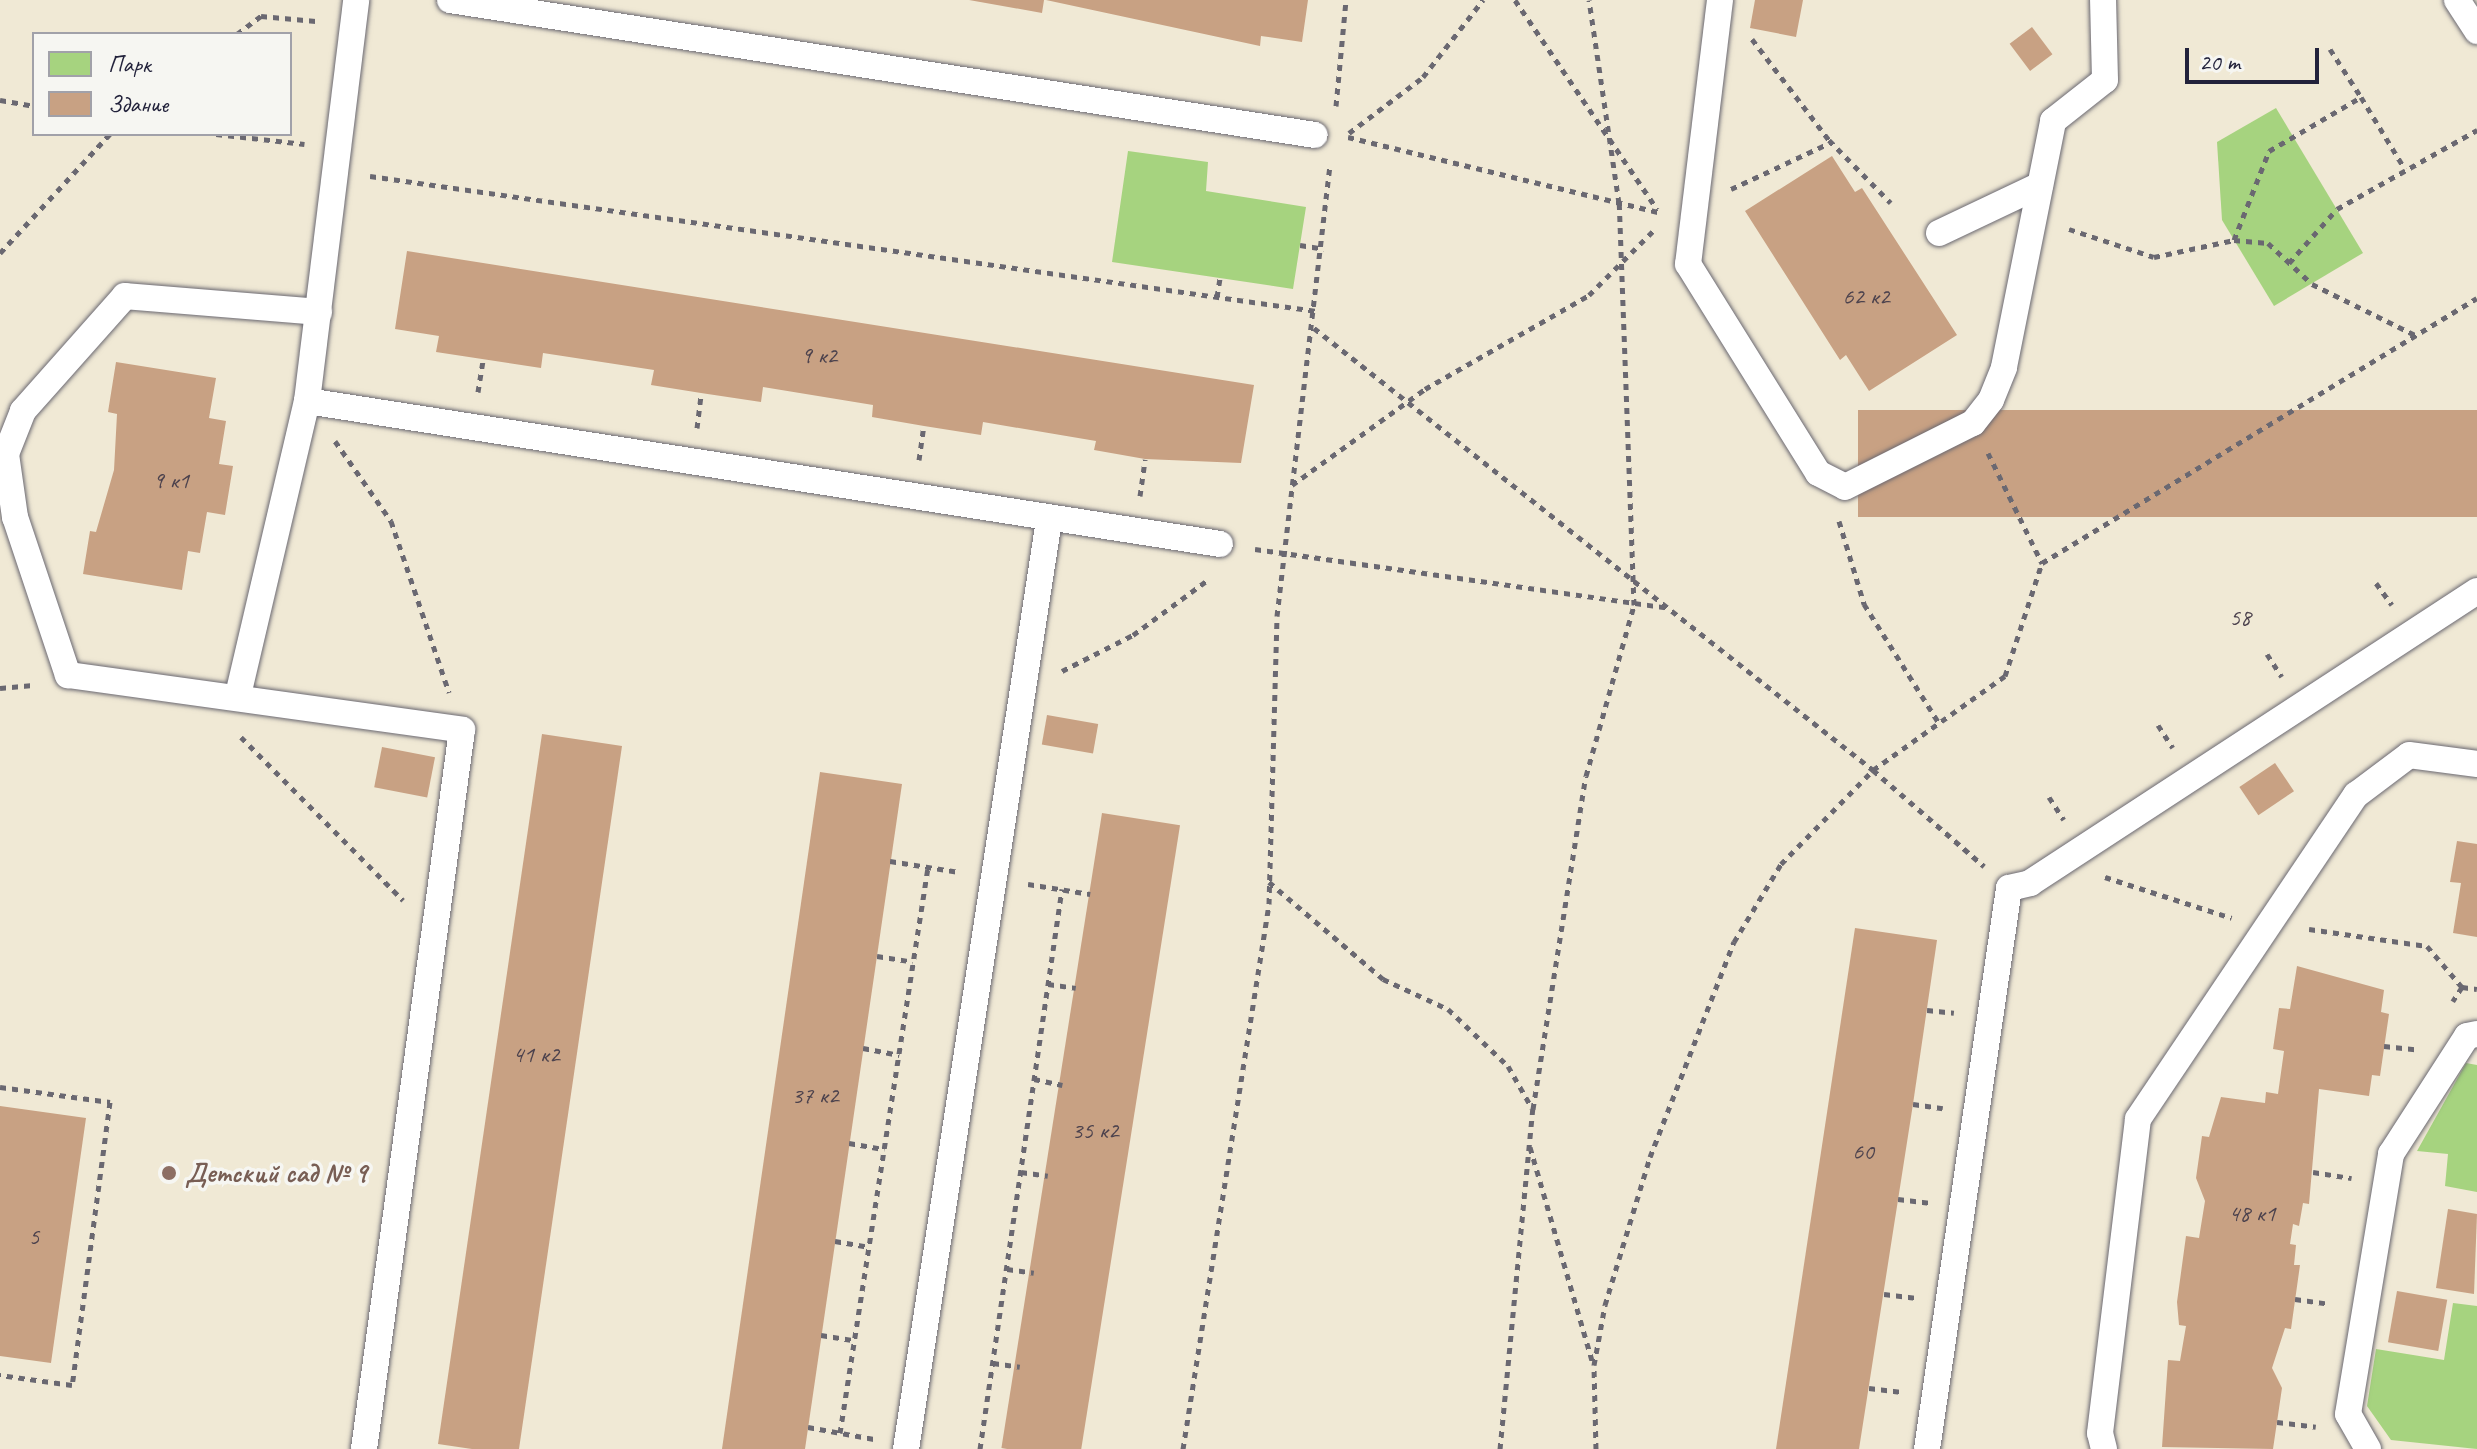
<!DOCTYPE html>
<html>
<head>
<meta charset="utf-8">
<style>
  body { margin:0 }
  #map { position:relative; width:2477px; height:1449px; overflow:hidden; background:#f0e9d5; font-family:Caveat,sans-serif }
  div>[style] { position:absolute }
  [style*='--x'] { left:calc(var(--x)*1px); top:calc(var(--y)*1px); width:calc(var(--w)*1px); rotate:calc(var(--a)*1deg) }
  .green>* { inset:0; background:#a6d37f }
  .building>* { inset:0; background:#c8a183; transform-origin:0 0 }
  .path>* { height:5px; margin-top:-2.5px; transform-origin:0; background:repeating-linear-gradient(90deg,#6a6871 0 6px,transparent 0 12px) }
  .roads { filter:drop-shadow(0 0 2px #6a6871) drop-shadow(0 0 2px #6a6871) }
  .lane>* { height:26px; margin:-13px; padding:0 13px; transform-origin:13px; border-radius:13px; background:#fff }
  .dots>* { width:22px; height:22px; translate:-50% -50%; box-sizing:border-box; border:4px solid #f6f6f2; border-radius:50% }
  span { translate:-50% -50%; white-space:nowrap; text-align:center; line-height:1.15; -webkit-text-stroke:7px #f6f6f2; paint-order:stroke }
  .number-label { font-size:24px; color:#4c424d }
  .number-label span { -webkit-text-stroke-width:0 }
  .education-label { font-size:28px; color:#785e54; font-weight:700 }
  .left { translate:0 -50%; text-align:left }
  .legend { position:absolute; left:32px; top:32px; width:260px; height:104px; box-sizing:border-box; background:#f6f6f2; border:2px solid #a1a1a9; margin:0; padding:10px 14px; list-style:none; font-size:24px; color:#22223b }
  .legend li { display:flex; align-items:center; gap:16px; height:40px }
  .legend b { width:40px; border:2px solid #a1a1a9 }
  .scale { position:absolute; left:2185px; top:48px; width:134px; height:36px; box-sizing:border-box; border:4px solid #22223b; border-top:0; padding-left:10px; font-size:24px; line-height:28px; white-space:nowrap; color:#22223b; -webkit-text-stroke:6px #f6f6f2; paint-order:stroke }
</style>
</head>
<body>
<div id="map">
  <div class="green">
    <div style="clip-path:polygon(2276px 108px,2363px 253px,2274px 306px,2222px 220px,2217px 142px)"></div>
    <div style="clip-path:polygon(1128px 151px,1208px 162px,1206px 191px,1306px 207px,1293px 289px,1112px 262px)"></div>
    <div style="clip-path:polygon(2466px 1063px,2477px 1065px,2477px 1192px,2445px 1186px,2448px 1154px,2417px 1151px)"></div>
    <div style="clip-path:polygon(2453px 1303px,2477px 1306px,2477px 1449px,2391px 1440px,2367px 1406px,2376px 1349px,2444px 1360px)"></div>
  </div>
  <div class="building">
    <div style="clip-path:polygon(969px 0,1044px 0,1042px 13px)"></div>
    <div style="clip-path:polygon(1046px 0,1308px 0,1302px 42px,1261px 36px,1260px 46px)"></div>
    <div style="clip-path:polygon(1755px 0,1803px 0,1796px 37px,1750px 28px)"></div>
    <div style="left:2032px;top:27px;width:34px;height:28px;rotate:53deg"></div>
    <div style="clip-path:polygon(1832px 156px,1855px 192px,1862px 188px,1957px 335px,1869px 391px,1846px 355px,1840px 360px,1745px 211px)"></div>
    <div style="clip-path:polygon(407px 251px,1254px 385px,1241px 463px,1145px 459px,1094px 450px,1096px 441px,983px 422px,981px 435px,924px 426px,872px 417px,873px 405px,763px 387px,761px 402px,701px 393px,651px 385px,654px 370px,543px 353px,541px 368px,436px 352px,439px 336px,395px 329px)"></div>
    <div style="clip-path:polygon(116px 362px,216px 378px,209px 418px,226px 421px,219px 464px,233px 466px,225px 515px,207px 512px,200px 553px,188px 551px,182px 590px,83px 574px,90px 531px,96px 532px,114px 470px,117px 414px,108px 412px)"></div>
    <div style="left:2477px;top:410px;width:107px;height:619px;rotate:90deg"></div>
    <div style="left:1047px;top:715px;width:52px;height:30px;rotate:10deg"></div>
    <div style="clip-path:polygon(542px 734px,622px 746px,519px 1449px,472px 1449px,438px 1444px)"></div>
    <div style="left:382px;top:747px;width:54px;height:41px;rotate:11deg"></div>
    <div style="left:2275px;top:763px;width:34px;height:43px;rotate:56deg"></div>
    <div style="clip-path:polygon(820px 772px,902px 784px,877px 956px,805px 1449px,722px 1449px)"></div>
    <div style="left:1102px;top:813px;width:79px;height:643px;rotate:9deg"></div>
    <div style="clip-path:polygon(2457px 841px,2477px 844px,2477px 937px,2453px 933px,2461px 883px,2450px 882px)"></div>
    <div style="clip-path:polygon(1855px 928px,1937px 940px,1913px 1104px,1859px 1449px,1776px 1449px)"></div>
    <div style="clip-path:polygon(2297px 966px,2384px 990px,2381px 1012px,2389px 1014px,2380px 1076px,2372px 1075px,2369px 1096px,2319px 1089px,2309px 1204px,2303px 1203px,2299px 1226px,2293px 1224px,2290px 1244px,2296px 1245px,2294px 1265px,2300px 1265px,2291px 1329px,2285px 1328px,2272px 1368px,2282px 1388px,2273px 1449px,2162px 1447px,2168px 1360px,2180px 1361px,2186px 1326px,2179px 1325px,2177px 1302px,2186px 1236px,2199px 1238px,2205px 1201px,2196px 1178px,2202px 1136px,2209px 1137px,2221px 1097px,2265px 1103px,2266px 1092px,2278px 1094px,2284px 1051px,2273px 1049px,2279px 1008px,2290px 1009px)"></div>
    <div style="clip-path:polygon(0 1106px,86px 1118px,51px 1363px,0 1356px)"></div>
    <div style="clip-path:polygon(2448px 1209px,2477px 1214px,2474px 1294px,2436px 1288px)"></div>
    <div style="left:2397px;top:1291px;width:51px;height:52px;rotate:10deg"></div>
  </div>
  <div class="path">
    <div style="--x:1515;--y:0;--w:253;--a:55.8"></div>
    <div style="--x:237;--y:34;--w:30;--a:-37"></div>
    <div style="--x:261;--y:16;--w:55;--a:5.2"></div>
    <div style="--x:1752;--y:39;--w:127;--a:52.7"></div>
    <div style="--x:1829;--y:140;--w:88;--a:45.5"></div>
    <div style="--x:2330;--y:49;--w:57;--a:57.1"></div>
    <div style="--x:0;--y:100;--w:35;--a:10"></div>
    <div style="--x:1336;--y:106;--w:106;--a:-84.6"></div>
    <div style="--x:1349;--y:133;--w:93;--a:-37.1"></div>
    <div style="--x:1423;--y:77;--w:98;--a:-52.1"></div>
    <div style="--x:216;--y:134;--w:89;--a:6.5"></div>
    <div style="--x:1348;--y:137;--w:322;--a:13.6"></div>
    <div style="--x:370;--y:176;--w:956;--a:8.12"></div>
    <div style="--x:1731;--y:189;--w:111;--a:-25"></div>
    <div style="--x:2069;--y:229;--w:89;--a:18.2"></div>
    <div style="--x:2154;--y:257;--w:82;--a:-12"></div>
    <div style="--x:2234;--y:240;--w:34;--a:5"></div>
    <div style="--x:2268;--y:243;--w:60;--a:43"></div>
    <div style="--x:2312;--y:284;--w:115;--a:26.3"></div>
    <div style="--x:2234;--y:240;--w:96;--a:-68.5"></div>
    <div style="--x:2269;--y:151;--w:107;--a:-30.4"></div>
    <div style="--x:2361;--y:97;--w:84;--a:58.6"></div>
    <div style="--x:1300;--y:245;--w:24;--a:9"></div>
    <div style="--x:0;--y:253;--w:162;--a:-47.3"></div>
    <div style="--x:2289;--y:263;--w:72;--a:-48.4"></div>
    <div style="--x:2337;--y:209;--w:161;--a:-29.4"></div>
    <div style="--x:1217;--y:297;--w:19;--a:-81"></div>
    <div style="--x:1314;--y:328;--w:713;--a:38.33"></div>
    <div style="--x:1873;--y:770;--w:147;--a:40.9"></div>
    <div style="--x:478;--y:392;--w:33;--a:-81"></div>
    <div style="--x:697;--y:428;--w:35;--a:-83"></div>
    <div style="--x:335;--y:441;--w:98;--a:55"></div>
    <div style="--x:391;--y:521;--w:181;--a:71.3"></div>
    <div style="--x:1988;--y:453;--w:123;--a:63.9"></div>
    <div style="--x:919;--y:460;--w:34;--a:-82"></div>
    <div style="--x:1292;--y:485;--w:164;--a:-35.8"></div>
    <div style="--x:1425;--y:389;--w:189;--a:-29.8"></div>
    <div style="--x:1589;--y:295;--w:92;--a:-45"></div>
    <div style="--x:1140;--y:496;--w:37;--a:-82"></div>
    <div style="--x:1839;--y:521;--w:87;--a:73.2"></div>
    <div style="--x:1864;--y:604;--w:141;--a:57.8"></div>
    <div style="--x:1255;--y:549;--w:418;--a:8.1"></div>
    <div style="--x:2376;--y:583;--w:27;--a:54"></div>
    <div style="--x:2267;--y:654;--w:27;--a:57"></div>
    <div style="--x:1062;--y:671;--w:80;--a:-26.9"></div>
    <div style="--x:1133;--y:635;--w:94;--a:-36.4"></div>
    <div style="--x:0;--y:688;--w:36;--a:-5"></div>
    <div style="--x:2158;--y:725;--w:27;--a:57"></div>
    <div style="--x:241;--y:737;--w:230;--a:45.2"></div>
    <div style="--x:2049;--y:797;--w:27;--a:57"></div>
    <div style="--x:890;--y:861;--w:70;--a:9.1"></div>
    <div style="--x:2105;--y:877;--w:133;--a:17.9"></div>
    <div style="--x:1269;--y:882;--w:150;--a:40.4"></div>
    <div style="--x:1383;--y:979;--w:72;--a:24.8"></div>
    <div style="--x:1448;--y:1009;--w:83;--a:43.5"></div>
    <div style="--x:1508;--y:1066;--w:48;--a:60.3"></div>
    <div style="--x:1028;--y:884;--w:63;--a:9.2"></div>
    <div style="--x:2309;--y:929;--w:119;--a:8.2"></div>
    <div style="--x:2427;--y:946;--w:54;--a:49.5"></div>
    <div style="--x:2462;--y:987;--w:17;--a:123"></div>
    <div style="--x:877;--y:956;--w:36;--a:9"></div>
    <div style="--x:1048;--y:984;--w:28;--a:8"></div>
    <div style="--x:2462;--y:987;--w:15;--a:8"></div>
    <div style="--x:1927;--y:1010;--w:27;--a:6"></div>
    <div style="--x:2384;--y:1046;--w:31;--a:6"></div>
    <div style="--x:863;--y:1048;--w:37;--a:11"></div>
    <div style="--x:1034;--y:1079;--w:29;--a:12"></div>
    <div style="--x:0;--y:1087;--w:111;--a:7.8"></div>
    <div style="--x:110;--y:1102;--w:286;--a:97.6"></div>
    <div style="--x:72;--y:1385;--w:73;--a:-172.1"></div>
    <div style="--x:1913;--y:1104;--w:30;--a:8"></div>
    <div style="--x:849;--y:1143;--w:36;--a:10"></div>
    <div style="--x:1530;--y:1147;--w:226;--a:73.8"></div>
    <div style="--x:1021;--y:1172;--w:27;--a:8"></div>
    <div style="--x:2313;--y:1172;--w:39;--a:9"></div>
    <div style="--x:1898;--y:1199;--w:31;--a:7"></div>
    <div style="--x:835;--y:1241;--w:35;--a:10"></div>
    <div style="--x:1007;--y:1269;--w:27;--a:8"></div>
    <div style="--x:1884;--y:1294;--w:31;--a:7"></div>
    <div style="--x:2295;--y:1299;--w:35;--a:8"></div>
    <div style="--x:821;--y:1335;--w:33;--a:9"></div>
    <div style="--x:993;--y:1363;--w:27;--a:8"></div>
    <div style="--x:1869;--y:1388;--w:31;--a:7"></div>
    <div style="--x:2277;--y:1422;--w:39;--a:7"></div>
    <div style="--x:808;--y:1427;--w:67;--a:10.3"></div>
    <div style="--x:840;--y:1433;--w:573;--a:-81.16"></div>
    <div style="--x:980;--y:1449;--w:566;--a:-81.67"></div>
    <div style="--x:1183;--y:1449;--w:552;--a:-81.03"></div>
    <div style="--x:1269;--y:904;--w:288;--a:-88.4"></div>
    <div style="--x:1277;--y:616;--w:455;--a:-83.3"></div>
    <div style="--x:1500;--y:1449;--w:342;--a:-84.5"></div>
    <div style="--x:1533;--y:1109;--w:337;--a:-81"></div>
    <div style="--x:1586;--y:776;--w:178;--a:-74.3"></div>
    <div style="--x:1634;--y:605;--w:402;--a:-92.1"></div>
    <div style="--x:1619;--y:203;--w:205;--a:-98.4"></div>
    <div style="--x:1596;--y:1449;--w:84;--a:-91.4"></div>
    <div style="--x:1594;--y:1365;--w:61;--a:-79.6"></div>
    <div style="--x:1605;--y:1305;--w:155;--a:-73.1"></div>
    <div style="--x:1650;--y:1157;--w:231;--a:-68.7"></div>
    <div style="--x:1734;--y:942;--w:91;--a:-58.9"></div>
    <div style="--x:1781;--y:864;--w:132;--a:-45.6"></div>
    <div style="--x:1873;--y:770;--w:162;--a:-35.5"></div>
    <div style="--x:2005;--y:676;--w:119;--a:-71.9"></div>
    <div style="--x:2042;--y:563;--w:509;--a:-31.35"></div>
  </div>
  <div class="roads">
    <div class="lane">
      <div style="--x:450;--y:0;--w:875;--a:8.87"></div>
      <div style="--x:1720;--y:0;--w:266;--a:96.9"></div>
      <div style="--x:1688;--y:264;--w:246;--a:58.1"></div>
      <div style="--x:1818;--y:473;--w:30;--a:27"></div>
      <div style="--x:1845;--y:487;--w:143;--a:-26.6"></div>
      <div style="--x:1973;--y:423;--w:29;--a:-52"></div>
      <div style="--x:1991;--y:400;--w:35;--a:-68"></div>
      <div style="--x:2004;--y:367;--w:251;--a:-78.7"></div>
      <div style="--x:2053;--y:121;--w:66;--a:-38.3"></div>
      <div style="--x:2105;--y:80;--w:80;--a:-91.4"></div>
      <div style="--x:2457;--y:0;--w:37;--a:57"></div>
      <div style="--x:1939;--y:233;--w:112;--a:-25.4"></div>
      <div style="--x:319;--y:312;--w:195;--a:-175.3"></div>
      <div style="--x:125;--y:296;--w:154;--a:131.6"></div>
      <div style="--x:23;--y:411;--w:46;--a:111.6"></div>
      <div style="--x:6;--y:454;--w:64;--a:81.9"></div>
      <div style="--x:15;--y:517;--w:167;--a:71.5"></div>
      <div style="--x:68;--y:675;--w:398;--a:7.9"></div>
      <div style="--x:462;--y:730;--w:726;--a:97.76"></div>
      <div style="--x:307;--y:401;--w:924;--a:8.9"></div>
      <div style="--x:238;--y:695;--w:302;--a:-76.8"></div>
      <div style="--x:307;--y:401;--w:404;--a:-83"></div>
      <div style="--x:906;--y:1449;--w:940;--a:-81.25"></div>
      <div style="--x:1927;--y:1449;--w:567;--a:-81.68"></div>
      <div style="--x:2009;--y:888;--w:22;--a:-13"></div>
      <div style="--x:2030;--y:883;--w:534;--a:-33.15"></div>
      <div style="--x:2104;--y:1449;--w:16;--a:-104"></div>
      <div style="--x:2100;--y:1433;--w:316;--a:-83.1"></div>
      <div style="--x:2138;--y:1119;--w:391;--a:-56.1"></div>
      <div style="--x:2356;--y:795;--w:66;--a:-37"></div>
      <div style="--x:2409;--y:755;--w:69;--a:7.5"></div>
      <div style="--x:2368;--y:1449;--w:40;--a:-119.7"></div>
      <div style="--x:2348;--y:1414;--w:264;--a:-80.6"></div>
      <div style="--x:2391;--y:1154;--w:140;--a:-57.2"></div>
      <div style="--x:2467;--y:1036;--w:10;--a:-11"></div>
    </div>
  </div>
  <div class="dots">
    <div style="left:169px;top:1173px;background:#8d6e63"></div>
  </div>
  <div class="number-label">
    <span style="left:1866px;top:297px">62 к2</span>
    <span style="left:819px;top:356px">9 к2</span>
    <span style="left:171px;top:481px">9 к1</span>
    <span style="left:2240px;top:618px">58</span>
    <span style="left:536px;top:1055px">41 к2</span>
    <span style="left:815px;top:1096px">37 к2</span>
    <span style="left:1095px;top:1131px">35 к2</span>
    <span style="left:1863px;top:1152px">60</span>
    <span style="left:2252px;top:1214px">48 к1</span>
    <span style="left:34px;top:1237px">5</span>
  </div>
  <div class="education-label">
    <span class="left" style="left:185px;top:1173px">Детский сад № 9</span>
  </div>
  <ul class="legend">
  <li><b style="height:22px;background:#a6d37f"></b>Парк</li>
  <li><b style="height:22px;background:#c8a183"></b>Здание</li>
  </ul>
  <div class="scale">20 m</div>
</div>
</body>
</html>
